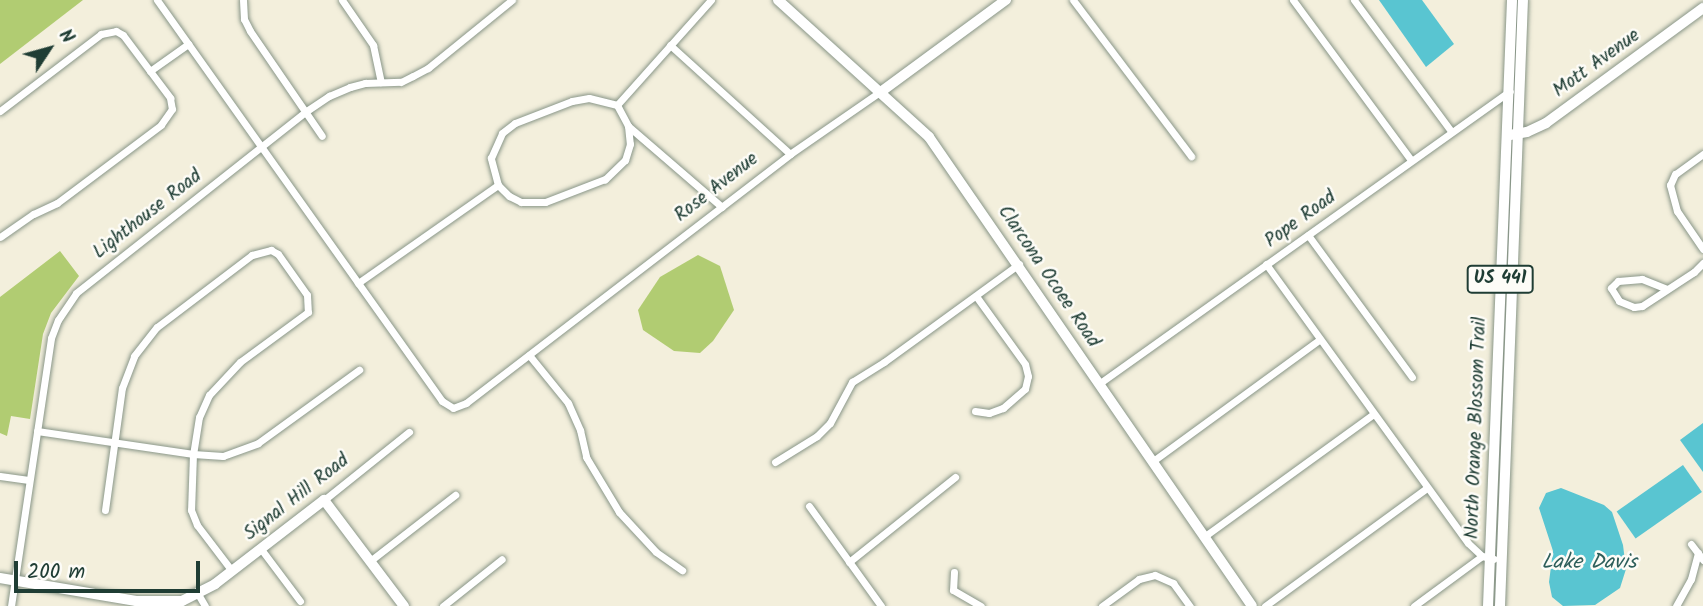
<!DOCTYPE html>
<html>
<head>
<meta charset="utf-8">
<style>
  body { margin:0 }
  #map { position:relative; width:1703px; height:606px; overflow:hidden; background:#f3efdc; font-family:Kalam,sans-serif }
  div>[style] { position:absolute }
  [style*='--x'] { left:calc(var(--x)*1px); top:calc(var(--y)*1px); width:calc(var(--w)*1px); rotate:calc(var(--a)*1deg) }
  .green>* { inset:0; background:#b1cc72 }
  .water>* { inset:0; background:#59c5d1; transform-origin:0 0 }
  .roads { filter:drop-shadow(0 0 2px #899688) drop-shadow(0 0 2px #899688) }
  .street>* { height:7px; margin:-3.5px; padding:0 3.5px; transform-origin:3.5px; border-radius:3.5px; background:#fff }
  .secondary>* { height:10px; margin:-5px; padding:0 5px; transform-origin:5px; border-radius:5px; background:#fff }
  .primary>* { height:10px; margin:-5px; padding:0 5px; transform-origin:5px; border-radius:5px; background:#fff }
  span { translate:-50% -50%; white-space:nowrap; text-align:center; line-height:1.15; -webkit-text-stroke:5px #fdfcf7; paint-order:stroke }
  .shield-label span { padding:2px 5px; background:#fdfcf7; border:2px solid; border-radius:5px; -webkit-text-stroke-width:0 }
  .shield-label { font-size:18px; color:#1f3d34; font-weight:700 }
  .street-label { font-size:19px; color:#1f3d34 }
  .water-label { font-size:21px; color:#2e5f5b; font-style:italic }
  .north { position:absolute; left:14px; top:14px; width:70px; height:70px; -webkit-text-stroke:5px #fdfcf7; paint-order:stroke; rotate:54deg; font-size:19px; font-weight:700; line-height:28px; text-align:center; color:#1f3d34 }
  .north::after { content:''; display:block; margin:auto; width:24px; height:32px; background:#1f3d34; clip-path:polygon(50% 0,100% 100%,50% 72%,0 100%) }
  .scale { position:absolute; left:14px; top:561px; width:186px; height:32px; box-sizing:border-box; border:4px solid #1f3d34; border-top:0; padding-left:9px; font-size:21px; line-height:24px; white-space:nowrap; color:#1f3d34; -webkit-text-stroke:5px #fdfcf7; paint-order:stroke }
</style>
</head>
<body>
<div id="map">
  <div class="green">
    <div style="clip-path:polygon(0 0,83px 0,0 64px)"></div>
    <div style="clip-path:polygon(60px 251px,79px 276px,51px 313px,43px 334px,30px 419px,11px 416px,7px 436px,0 433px,0 297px)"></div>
    <div style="clip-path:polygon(698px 255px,720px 266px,734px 310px,713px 341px,700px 353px,674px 351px,643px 330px,638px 310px,660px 277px)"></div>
  </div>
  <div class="water">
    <div style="clip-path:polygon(1379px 0,1422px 0,1454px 44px,1426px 67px)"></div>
    <div style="clip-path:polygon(1703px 423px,1703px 472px,1680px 440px)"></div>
    <div style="left:1683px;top:465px;width:33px;height:81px;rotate:55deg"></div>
    <div style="clip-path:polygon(1561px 488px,1604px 505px,1612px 512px,1623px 545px,1626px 569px,1620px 588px,1595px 605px,1563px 606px,1552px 597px,1549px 582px,1553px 551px,1539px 508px,1546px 493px)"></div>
  </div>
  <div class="roads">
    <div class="street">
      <div style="--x:157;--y:0;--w:492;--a:54.6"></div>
      <div style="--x:442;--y:401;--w:13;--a:32"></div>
      <div style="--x:453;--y:408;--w:14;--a:-21"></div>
      <div style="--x:466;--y:403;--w:409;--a:-37.5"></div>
      <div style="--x:790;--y:154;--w:111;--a:-34.7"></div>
      <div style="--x:243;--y:0;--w:19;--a:87"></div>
      <div style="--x:244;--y:19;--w:13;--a:63"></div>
      <div style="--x:250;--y:31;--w:127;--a:55.6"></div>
      <div style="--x:342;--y:0;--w:55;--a:55.4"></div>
      <div style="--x:373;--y:45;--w:38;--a:78"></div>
      <div style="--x:1073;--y:0;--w:196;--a:52.9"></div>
      <div style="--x:1293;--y:0;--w:199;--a:53.6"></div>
      <div style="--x:1354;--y:0;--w:163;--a:53.5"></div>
      <div style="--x:670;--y:45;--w:162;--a:42.2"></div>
      <div style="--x:150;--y:71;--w:47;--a:-35.4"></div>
      <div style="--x:589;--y:98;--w:29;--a:14"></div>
      <div style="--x:617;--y:105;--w:24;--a:62"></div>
      <div style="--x:628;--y:126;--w:18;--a:84"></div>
      <div style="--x:630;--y:144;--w:17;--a:107"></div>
      <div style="--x:625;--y:160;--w:28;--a:136"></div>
      <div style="--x:605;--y:179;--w:64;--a:159"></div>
      <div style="--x:545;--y:202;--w:24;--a:180"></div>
      <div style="--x:521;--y:202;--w:13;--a:-153"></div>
      <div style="--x:509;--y:196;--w:16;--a:-135"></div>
      <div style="--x:498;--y:185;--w:28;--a:-105"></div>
      <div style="--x:491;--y:158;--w:27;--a:-66"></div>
      <div style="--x:502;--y:133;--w:16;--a:-38"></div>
      <div style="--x:515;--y:123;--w:61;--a:-21.1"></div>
      <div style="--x:572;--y:101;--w:17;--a:-10"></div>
      <div style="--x:617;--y:105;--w:141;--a:-48.2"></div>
      <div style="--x:0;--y:111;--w:127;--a:-37.3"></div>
      <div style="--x:101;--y:34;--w:15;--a:-11"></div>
      <div style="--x:116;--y:31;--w:8;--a:30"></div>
      <div style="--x:123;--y:35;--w:45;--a:53.1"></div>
      <div style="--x:150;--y:71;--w:34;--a:53"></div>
      <div style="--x:170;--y:98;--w:11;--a:80"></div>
      <div style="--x:172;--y:109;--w:19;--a:125"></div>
      <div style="--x:161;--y:125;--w:130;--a:143.1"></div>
      <div style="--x:57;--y:203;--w:26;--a:155"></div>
      <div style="--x:33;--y:214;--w:40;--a:145.1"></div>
      <div style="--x:628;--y:126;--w:124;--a:40.8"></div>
      <div style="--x:1703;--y:154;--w:34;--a:144"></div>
      <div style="--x:1675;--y:174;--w:12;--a:114"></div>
      <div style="--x:1670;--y:185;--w:27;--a:75"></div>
      <div style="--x:1677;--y:211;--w:46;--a:55.6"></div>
      <div style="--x:1308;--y:235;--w:176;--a:53.8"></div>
      <div style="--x:1266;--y:264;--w:344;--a:54.1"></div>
      <div style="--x:1468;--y:543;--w:19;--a:43"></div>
      <div style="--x:1482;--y:556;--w:12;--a:14"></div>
      <div style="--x:358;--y:283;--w:171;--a:-35"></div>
      <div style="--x:1667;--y:289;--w:27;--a:-158"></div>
      <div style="--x:1642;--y:279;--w:24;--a:175"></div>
      <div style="--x:1618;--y:281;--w:10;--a:135"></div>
      <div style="--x:1611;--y:288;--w:15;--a:58"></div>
      <div style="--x:1619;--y:301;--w:16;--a:22"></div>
      <div style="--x:1634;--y:307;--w:8;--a:-7"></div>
      <div style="--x:1642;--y:306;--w:62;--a:-33.2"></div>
      <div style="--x:1694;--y:272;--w:13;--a:-45"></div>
      <div style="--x:529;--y:355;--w:62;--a:50.9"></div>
      <div style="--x:568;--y:403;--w:30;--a:66"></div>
      <div style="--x:580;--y:430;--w:28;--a:77"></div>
      <div style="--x:586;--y:457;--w:64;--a:59"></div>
      <div style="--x:619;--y:512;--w:54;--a:47.2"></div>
      <div style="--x:656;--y:552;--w:32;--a:35"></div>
      <div style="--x:1100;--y:383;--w:503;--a:-35.46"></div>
      <div style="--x:975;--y:411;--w:14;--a:8"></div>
      <div style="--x:989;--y:413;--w:15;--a:-20"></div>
      <div style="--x:1003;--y:408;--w:29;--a:-41"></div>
      <div style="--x:1025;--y:389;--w:13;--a:-77"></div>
      <div style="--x:1028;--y:376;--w:12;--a:-104"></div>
      <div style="--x:1025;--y:364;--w:84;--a:-125.8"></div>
      <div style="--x:37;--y:431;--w:158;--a:8.4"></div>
      <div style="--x:193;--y:454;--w:30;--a:4"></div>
      <div style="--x:223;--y:456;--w:37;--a:-20"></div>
      <div style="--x:258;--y:443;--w:125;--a:-35.9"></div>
      <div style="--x:1153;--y:461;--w:205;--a:-36.1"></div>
      <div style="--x:775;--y:462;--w:49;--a:-31.8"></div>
      <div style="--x:817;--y:436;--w:18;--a:-45"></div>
      <div style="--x:830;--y:423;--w:47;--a:-61.8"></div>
      <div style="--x:852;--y:382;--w:38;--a:-32"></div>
      <div style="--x:884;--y:362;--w:167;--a:-36"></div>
      <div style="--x:0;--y:476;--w:29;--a:8"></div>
      <div style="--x:324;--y:500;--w:109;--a:-38.7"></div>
      <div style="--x:809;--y:506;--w:123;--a:54.2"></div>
      <div style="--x:105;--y:510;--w:123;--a:-82.1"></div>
      <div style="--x:122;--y:388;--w:34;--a:-69"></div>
      <div style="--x:134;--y:356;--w:37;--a:-52"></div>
      <div style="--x:157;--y:327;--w:119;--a:-37.2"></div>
      <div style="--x:252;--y:255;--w:20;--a:-15"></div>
      <div style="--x:271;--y:250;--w:8;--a:30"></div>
      <div style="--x:278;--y:254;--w:50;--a:54.7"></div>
      <div style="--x:307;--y:295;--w:17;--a:87"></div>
      <div style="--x:308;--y:312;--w:84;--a:143.7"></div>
      <div style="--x:240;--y:362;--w:45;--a:133.2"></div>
      <div style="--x:209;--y:395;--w:24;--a:114"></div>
      <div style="--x:199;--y:417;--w:37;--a:99"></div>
      <div style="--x:193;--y:454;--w:56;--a:92"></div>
      <div style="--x:191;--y:510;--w:16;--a:68"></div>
      <div style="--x:197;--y:525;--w:58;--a:52.7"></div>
      <div style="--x:1205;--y:536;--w:206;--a:-35.9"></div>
      <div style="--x:1691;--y:544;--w:20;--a:53"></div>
      <div style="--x:261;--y:549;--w:65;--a:53.1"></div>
      <div style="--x:370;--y:561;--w:108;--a:-37.8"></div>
      <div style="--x:849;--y:562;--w:136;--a:-38.7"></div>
      <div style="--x:954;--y:572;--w:18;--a:93"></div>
      <div style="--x:953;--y:590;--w:32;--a:30"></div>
      <div style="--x:198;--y:594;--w:14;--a:60"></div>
      <div style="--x:11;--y:606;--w:271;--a:-81.5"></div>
      <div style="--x:51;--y:338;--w:19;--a:-69"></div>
      <div style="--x:58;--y:320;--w:32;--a:-56"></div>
      <div style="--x:76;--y:293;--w:292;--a:-38.3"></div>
      <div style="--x:305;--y:112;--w:29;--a:-34"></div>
      <div style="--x:329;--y:96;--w:23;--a:-23"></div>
      <div style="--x:350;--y:87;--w:16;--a:-15"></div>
      <div style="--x:365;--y:83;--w:36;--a:-2"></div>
      <div style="--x:401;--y:82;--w:13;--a:-27"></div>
      <div style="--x:413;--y:76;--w:17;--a:-28"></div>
      <div style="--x:428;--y:68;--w:108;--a:-39"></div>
      <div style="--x:443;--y:606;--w:75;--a:-38.5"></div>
      <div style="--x:1102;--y:606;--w:46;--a:-36.1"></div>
      <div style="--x:1139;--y:579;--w:16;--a:-14"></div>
      <div style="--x:1155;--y:575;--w:20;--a:24"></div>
      <div style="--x:1173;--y:583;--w:29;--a:54"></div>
      <div style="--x:1265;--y:606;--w:200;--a:-36.1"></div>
      <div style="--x:1414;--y:606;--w:84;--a:-36.3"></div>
      <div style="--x:1676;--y:606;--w:31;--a:-61"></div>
      <div style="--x:1691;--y:579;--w:27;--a:-75"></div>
    </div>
    <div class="secondary">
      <div style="--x:778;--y:0;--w:204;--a:42.2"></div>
      <div style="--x:929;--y:137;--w:569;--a:55.44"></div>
      <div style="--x:882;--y:91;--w:154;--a:-36.3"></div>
      <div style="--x:1510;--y:135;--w:17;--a:-10"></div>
      <div style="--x:1527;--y:132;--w:21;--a:-25"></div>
      <div style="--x:1546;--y:123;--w:195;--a:-36.2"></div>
      <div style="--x:0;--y:578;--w:138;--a:9.6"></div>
      <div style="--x:136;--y:601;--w:46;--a:0"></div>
      <div style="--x:182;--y:601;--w:37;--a:-27"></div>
      <div style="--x:215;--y:584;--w:138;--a:-37.6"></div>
      <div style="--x:324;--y:500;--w:133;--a:53"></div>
    </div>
    <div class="primary">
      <div style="--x:1488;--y:606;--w:606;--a:-87.73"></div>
      <div style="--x:1500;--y:606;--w:606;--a:-87.83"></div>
    </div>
  </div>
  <div class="shield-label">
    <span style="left:1500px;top:279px">US 441</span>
  </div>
  <div class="street-label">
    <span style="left:1597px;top:64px;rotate:-36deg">Mott Avenue</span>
    <span style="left:717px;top:188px;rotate:-38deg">Rose Avenue</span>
    <span style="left:148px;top:215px;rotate:-38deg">Lighthouse Road</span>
    <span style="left:1301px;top:220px;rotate:-36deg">Pope Road</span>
    <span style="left:1048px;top:277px;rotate:56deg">Clarcona Ocoee Road</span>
    <span style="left:1477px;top:428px;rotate:-88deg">North Orange Blossom Trail</span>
    <span style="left:297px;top:498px;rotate:-38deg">Signal Hill Road</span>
  </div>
  <div class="water-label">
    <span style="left:1589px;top:563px">Lake Davis</span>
  </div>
  <div class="north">N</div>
  <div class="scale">200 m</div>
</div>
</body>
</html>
